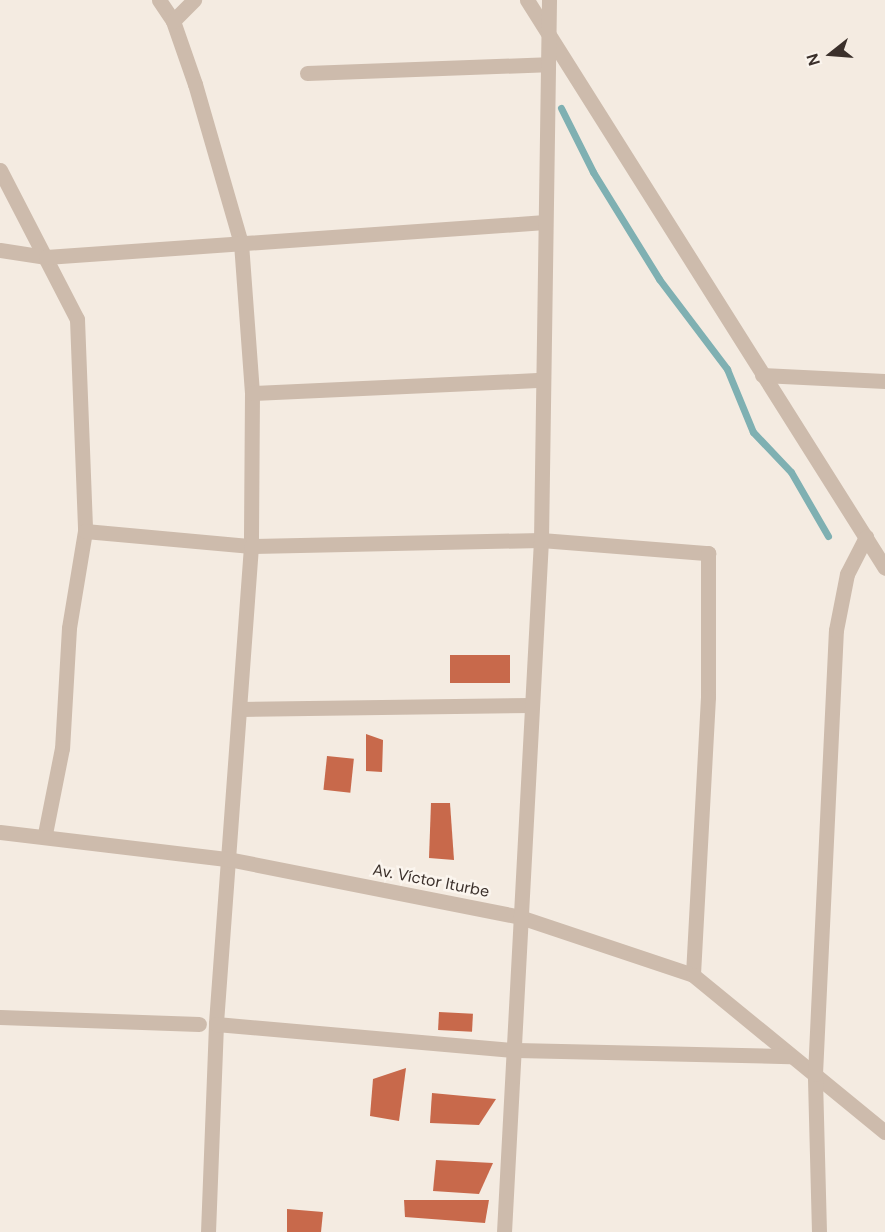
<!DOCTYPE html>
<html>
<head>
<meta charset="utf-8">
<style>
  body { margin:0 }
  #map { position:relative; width:885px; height:1232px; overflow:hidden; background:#f4ebe1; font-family:"DM Sans",sans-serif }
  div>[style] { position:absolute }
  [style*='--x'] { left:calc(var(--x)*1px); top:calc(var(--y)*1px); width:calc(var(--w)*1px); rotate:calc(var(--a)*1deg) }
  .stream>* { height:7px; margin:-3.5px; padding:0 3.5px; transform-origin:3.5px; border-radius:3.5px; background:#7fb0b2 }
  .building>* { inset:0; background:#c8694b; transform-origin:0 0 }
  .minor>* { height:15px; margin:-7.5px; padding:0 7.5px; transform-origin:7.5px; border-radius:7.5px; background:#cdbbac }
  span { translate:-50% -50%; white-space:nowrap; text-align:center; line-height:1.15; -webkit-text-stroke:5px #fbf5ee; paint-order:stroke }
  .street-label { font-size:16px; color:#3b302b }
  .north { position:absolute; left:801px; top:24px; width:60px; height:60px; -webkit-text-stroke:4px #fbf5ee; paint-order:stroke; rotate:253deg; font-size:16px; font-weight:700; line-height:24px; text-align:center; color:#3b302b }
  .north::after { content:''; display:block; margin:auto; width:21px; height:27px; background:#3b302b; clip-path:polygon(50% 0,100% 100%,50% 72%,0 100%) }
</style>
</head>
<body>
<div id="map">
  <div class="stream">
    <div style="--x:561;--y:108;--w:72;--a:63.4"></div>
    <div style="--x:593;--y:172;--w:126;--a:58.3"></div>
    <div style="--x:659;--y:279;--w:113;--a:52.9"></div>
    <div style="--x:727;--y:369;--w:68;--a:67.6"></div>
    <div style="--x:753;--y:432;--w:55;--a:46.5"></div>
    <div style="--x:791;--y:472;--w:74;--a:60"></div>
  </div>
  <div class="building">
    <div style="left:450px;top:655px;width:60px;height:28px"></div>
    <div style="clip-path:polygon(366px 734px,383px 740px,382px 772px,366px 771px)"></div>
    <div style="left:327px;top:756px;width:27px;height:34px;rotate:6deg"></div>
    <div style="clip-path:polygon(431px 803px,450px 803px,454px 860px,429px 858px)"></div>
    <div style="left:439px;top:1012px;width:34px;height:18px;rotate:3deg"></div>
    <div style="clip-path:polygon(406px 1068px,399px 1121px,370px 1116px,373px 1079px)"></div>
    <div style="clip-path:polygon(432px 1093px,496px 1099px,479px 1125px,430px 1123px)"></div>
    <div style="clip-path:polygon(436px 1160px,493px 1163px,479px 1194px,433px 1191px)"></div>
    <div style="clip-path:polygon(404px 1200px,489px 1200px,485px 1223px,405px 1217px)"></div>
    <div style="clip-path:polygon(287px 1209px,323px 1212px,321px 1232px,287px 1232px)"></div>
  </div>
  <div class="minor">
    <div style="--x:159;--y:0;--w:25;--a:56"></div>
    <div style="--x:173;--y:21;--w:67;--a:70.8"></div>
    <div style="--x:195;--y:84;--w:166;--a:73.9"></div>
    <div style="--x:241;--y:243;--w:150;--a:85.8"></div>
    <div style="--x:252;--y:393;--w:153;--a:90.4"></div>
    <div style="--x:251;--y:546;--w:479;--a:94.2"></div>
    <div style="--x:216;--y:1024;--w:208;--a:92.2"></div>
    <div style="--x:527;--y:0;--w:671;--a:57.78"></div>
    <div style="--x:173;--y:21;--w:30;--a:-45"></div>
    <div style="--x:307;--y:73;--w:240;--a:-2.1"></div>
    <div style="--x:0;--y:170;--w:168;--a:62.7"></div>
    <div style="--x:77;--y:319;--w:212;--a:87.8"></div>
    <div style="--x:85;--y:531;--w:98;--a:99.4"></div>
    <div style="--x:69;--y:628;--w:120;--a:93.3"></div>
    <div style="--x:62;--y:748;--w:88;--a:101.2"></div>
    <div style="--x:0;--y:250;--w:47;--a:8.7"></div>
    <div style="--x:46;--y:257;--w:500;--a:-4.01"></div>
    <div style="--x:762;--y:375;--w:123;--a:2.8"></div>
    <div style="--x:252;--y:393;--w:290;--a:-2.6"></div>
    <div style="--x:85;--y:531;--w:167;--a:5.2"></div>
    <div style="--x:251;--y:546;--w:290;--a:-1.2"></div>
    <div style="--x:541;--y:540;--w:168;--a:4.5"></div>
    <div style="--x:708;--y:553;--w:144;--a:90"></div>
    <div style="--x:708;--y:697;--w:278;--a:93.1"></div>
    <div style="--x:241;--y:709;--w:290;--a:-0.8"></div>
    <div style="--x:0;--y:832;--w:230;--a:6.8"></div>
    <div style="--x:228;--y:859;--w:298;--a:11.2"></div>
    <div style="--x:520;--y:917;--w:182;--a:18.5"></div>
    <div style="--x:693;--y:975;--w:248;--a:39.3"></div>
    <div style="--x:0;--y:1017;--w:199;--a:2"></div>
    <div style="--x:216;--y:1024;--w:301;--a:5"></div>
    <div style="--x:516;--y:1050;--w:274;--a:1.3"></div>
    <div style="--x:504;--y:1232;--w:693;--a:-86.94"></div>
    <div style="--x:541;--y:540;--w:540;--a:-89.15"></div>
    <div style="--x:819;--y:1232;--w:158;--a:-91.5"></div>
    <div style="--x:815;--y:1074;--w:444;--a:-87.3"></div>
    <div style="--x:836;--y:630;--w:57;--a:-78.9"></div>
    <div style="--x:847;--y:574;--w:42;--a:-62.8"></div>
  </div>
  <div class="street-label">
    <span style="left:431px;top:881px;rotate:11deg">Av. Víctor Iturbe</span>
  </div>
  <div class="north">N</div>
</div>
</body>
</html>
